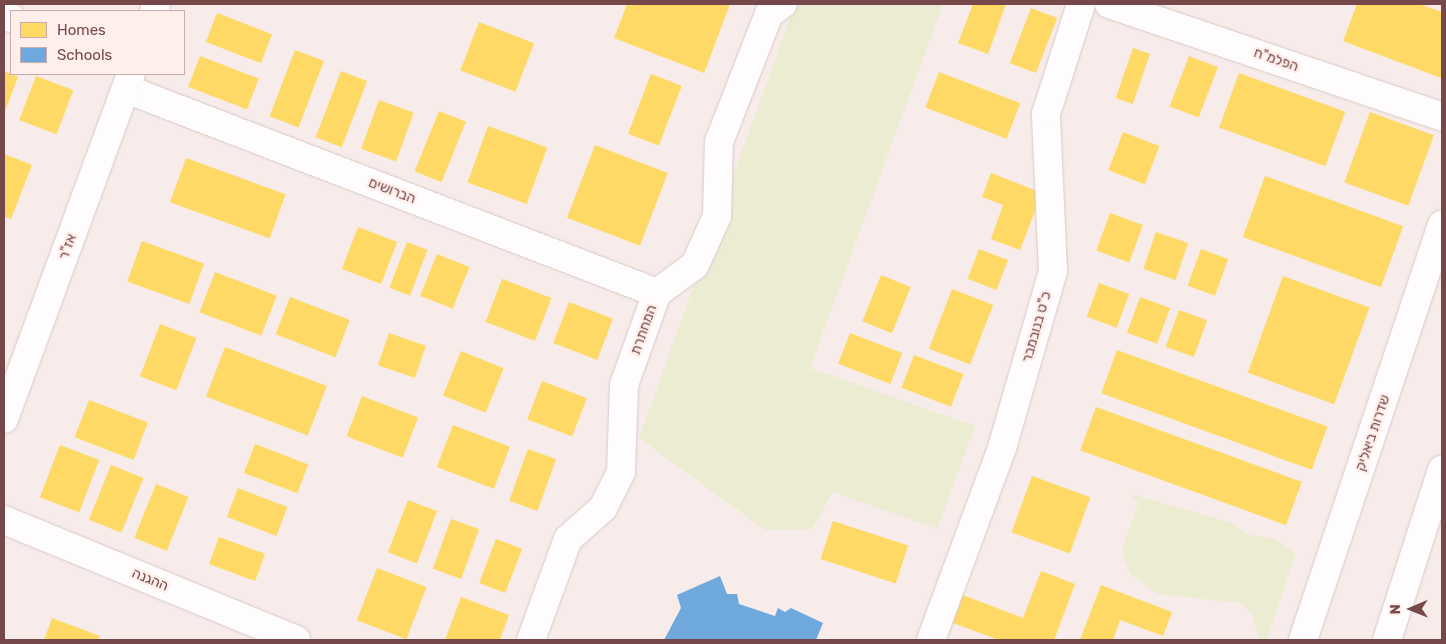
<!DOCTYPE html>
<html>
<head>
<meta charset="utf-8">
<style>
  body { margin:0 }
  #map { position:relative; width:1446px; height:644px; overflow:hidden; background:#f7ece9; font-family:Rubik,"Noto Sans Hebrew",sans-serif }
  div>[style] { position:absolute }
  [style*='--x'] { left:calc(var(--x)*1px); top:calc(var(--y)*1px); width:calc(var(--w)*1px); rotate:calc(var(--a)*1deg) }
  .green>* { inset:0; background:#ececd3 }
  .homes>* { inset:0; background:#ffd966; transform-origin:0 0 }
  .schools>* { inset:0; background:#6fa8dc }
  .roads { filter:drop-shadow(0 0 1px #d9c8c7) drop-shadow(0 0 1px #d9c8c7) }
  .minor>* { height:28px; margin:-14px; padding:0 14px; transform-origin:14px; border-radius:14px; background:#fefcfc }
  span { translate:-50% -50%; white-space:nowrap; text-align:center; line-height:1.15; -webkit-text-stroke:5px #ffefeb; paint-order:stroke }
  .street-label { font-size:14px; color:#77484a }
  .frame { position:absolute; inset:0; border:5px solid #77484a; pointer-events:none }
  .legend { position:absolute; left:10px; top:10px; width:175px; height:65px; box-sizing:border-box; background:#ffefeb; border:1px solid #c9acab; margin:0; padding:6px 9px; list-style:none; font-size:15px; color:#77484a }
  .legend li { display:flex; align-items:center; gap:10px; height:25px }
  .legend b { width:25px; border:1px solid #c9acab }
  .north { position:absolute; left:1386px; top:584px; width:50px; height:50px; -webkit-text-stroke:4px #ffefeb; paint-order:stroke; rotate:269deg; font-size:14px; font-weight:700; line-height:20px; text-align:center; color:#77484a }
  .north::after { content:''; display:block; margin:auto; width:18px; height:22px; background:#77484a; clip-path:polygon(50% 0,100% 100%,50% 72%,0 100%) }
</style>
</head>
<body>
<div id="map">
  <div class="green">
    <div style="clip-path:polygon(795px 4px,943px 4px,810px 368px,975px 426px,937px 529px,833px 492px,812px 529px,765px 530px,639px 438px)"></div>
    <div style="clip-path:polygon(1131px 494px,1229px 522px,1250px 535px,1275px 539px,1296px 552px,1267px 640px,1260px 640px,1251px 613px,1240px 603px,1158px 594px,1131px 575px,1124px 561px,1123px 546px,1138px 504px)"></div>
  </div>
  <div class="homes">
    <div style="clip-path:polygon(627px 4px,730px 4px,704px 73px,614px 38px)"></div>
    <div style="clip-path:polygon(973px 4px,1006px 4px,988px 54px,958px 43px)"></div>
    <div style="clip-path:polygon(1357px 4px,1419px 4px,1442px 12px,1441px 78px,1343px 41px)"></div>
    <div style="left:1031px;top:8px;width:28px;height:59px;rotate:21deg"></div>
    <div style="left:217px;top:13px;width:59px;height:31px;rotate:21deg"></div>
    <div style="left:479px;top:22px;width:59px;height:52px;rotate:21deg"></div>
    <div style="left:1133px;top:48px;width:18px;height:53px;rotate:19deg"></div>
    <div style="left:295px;top:50px;width:31px;height:71px;rotate:21deg"></div>
    <div style="left:200px;top:56px;width:63px;height:33px;rotate:21deg"></div>
    <div style="left:1189px;top:56px;width:31px;height:54px;rotate:21deg"></div>
    <div style="clip-path:polygon(4px 71px,18px 77px,4px 114px)"></div>
    <div style="left:341px;top:71px;width:28px;height:71px;rotate:21deg"></div>
    <div style="left:939px;top:72px;width:87px;height:38px;rotate:21deg"></div>
    <div style="left:1239px;top:73px;width:113px;height:58px;rotate:20deg"></div>
    <div style="left:651px;top:74px;width:33px;height:64px;rotate:21deg"></div>
    <div style="left:36px;top:76px;width:40px;height:47px;rotate:21deg"></div>
    <div style="left:379px;top:100px;width:37px;height:52px;rotate:20deg"></div>
    <div style="left:439px;top:111px;width:29px;height:65px;rotate:22deg"></div>
    <div style="left:1370px;top:112px;width:68px;height:75px;rotate:20deg"></div>
    <div style="left:488px;top:126px;width:63px;height:60px;rotate:20deg"></div>
    <div style="left:1123px;top:132px;width:39px;height:41px;rotate:21deg"></div>
    <div style="left:595px;top:145px;width:78px;height:78px;rotate:21deg"></div>
    <div style="clip-path:polygon(4px 154px,32px 165px,11px 219px,4px 216px)"></div>
    <div style="left:186px;top:158px;width:106px;height:47px;rotate:20deg"></div>
    <div style="clip-path:polygon(991px 173px,1042px 193px,1020px 250px,991px 239px,1003px 205px,982px 197px)"></div>
    <div style="left:1265px;top:176px;width:147px;height:65px;rotate:20deg"></div>
    <div style="left:1110px;top:213px;width:35px;height:40px;rotate:20deg"></div>
    <div style="left:358px;top:227px;width:42px;height:45px;rotate:21deg"></div>
    <div style="left:1156px;top:232px;width:34px;height:39px;rotate:19deg"></div>
    <div style="left:142px;top:241px;width:66px;height:43px;rotate:20deg"></div>
    <div style="left:407px;top:242px;width:22px;height:49px;rotate:21deg"></div>
    <div style="left:979px;top:249px;width:31px;height:32px;rotate:21deg"></div>
    <div style="left:1201px;top:249px;width:29px;height:39px;rotate:20deg"></div>
    <div style="left:437px;top:254px;width:35px;height:45px;rotate:22deg"></div>
    <div style="left:215px;top:272px;width:66px;height:43px;rotate:21deg"></div>
    <div style="left:881px;top:275px;width:32px;height:50px;rotate:22deg"></div>
    <div style="left:1283px;top:276px;width:92px;height:103px;rotate:20deg"></div>
    <div style="left:502px;top:279px;width:53px;height:46px;rotate:21deg"></div>
    <div style="left:1099px;top:283px;width:32px;height:36px;rotate:20deg"></div>
    <div style="left:952px;top:289px;width:44px;height:64px;rotate:21deg"></div>
    <div style="left:290px;top:297px;width:64px;height:40px;rotate:21deg"></div>
    <div style="left:1140px;top:297px;width:32px;height:38px;rotate:20deg"></div>
    <div style="left:569px;top:302px;width:47px;height:44px;rotate:21deg"></div>
    <div style="left:1179px;top:310px;width:30px;height:39px;rotate:20deg"></div>
    <div style="left:160px;top:324px;width:39px;height:56px;rotate:21deg"></div>
    <div style="left:389px;top:333px;width:39px;height:34px;rotate:19deg"></div>
    <div style="left:850px;top:333px;width:56px;height:33px;rotate:21deg"></div>
    <div style="left:225px;top:347px;width:109px;height:53px;rotate:21deg"></div>
    <div style="left:1117px;top:350px;width:224px;height:46px;rotate:20deg"></div>
    <div style="left:461px;top:351px;width:46px;height:48px;rotate:22deg"></div>
    <div style="left:914px;top:355px;width:53px;height:35px;rotate:21deg"></div>
    <div style="left:542px;top:381px;width:48px;height:41px;rotate:21deg"></div>
    <div style="left:362px;top:396px;width:60px;height:43px;rotate:21deg"></div>
    <div style="left:89px;top:400px;width:63px;height:40px;rotate:21deg"></div>
    <div style="left:1096px;top:407px;width:219px;height:46px;rotate:20deg"></div>
    <div style="left:453px;top:425px;width:61px;height:45px;rotate:21deg"></div>
    <div style="left:255px;top:444px;width:57px;height:31px;rotate:21deg"></div>
    <div style="left:60px;top:445px;width:42px;height:56px;rotate:21deg"></div>
    <div style="left:528px;top:449px;width:30px;height:55px;rotate:20deg"></div>
    <div style="left:111px;top:465px;width:35px;height:59px;rotate:22deg"></div>
    <div style="left:1032px;top:476px;width:62px;height:60px;rotate:20deg"></div>
    <div style="left:156px;top:484px;width:35px;height:58px;rotate:22deg"></div>
    <div style="left:238px;top:488px;width:53px;height:31px;rotate:21deg"></div>
    <div style="left:408px;top:500px;width:31px;height:56px;rotate:21deg"></div>
    <div style="left:451px;top:519px;width:30px;height:53px;rotate:20deg"></div>
    <div style="left:833px;top:521px;width:79px;height:40px;rotate:18deg"></div>
    <div style="left:219px;top:537px;width:49px;height:29px;rotate:20deg"></div>
    <div style="left:496px;top:539px;width:28px;height:47px;rotate:21deg"></div>
    <div style="left:377px;top:568px;width:53px;height:56px;rotate:21deg"></div>
    <div style="clip-path:polygon(1041px 571px,1075px 584px,1054px 640px,999px 640px,950px 622px,960px 594px,1023px 618px)"></div>
    <div style="clip-path:polygon(1101px 585px,1172px 612px,1163px 636px,1120px 620px,1113px 640px,1080px 640px)"></div>
    <div style="clip-path:polygon(461px 597px,509px 615px,500px 640px,445px 640px)"></div>
    <div style="clip-path:polygon(52px 618px,100px 636px,98px 640px,44px 640px)"></div>
  </div>
  <div class="schools">
    <div style="clip-path:polygon(720px 576px,727px 594px,737px 594px,739px 604px,775px 616px,778px 608px,785px 612px,791px 608px,823px 623px,816px 640px,664px 640px,681px 608px,677px 595px)"></div>
  </div>
  <div class="roads">
    <div class="minor">
      <div style="--x:1109;--y:4;--w:352;--a:18.7"></div>
      <div style="--x:154;--y:11;--w:7;--a:-74"></div>
      <div style="--x:4;--y:15;--w:8;--a:23"></div>
      <div style="--x:126;--y:89;--w:569;--a:21.02"></div>
      <div style="--x:4;--y:419;--w:368;--a:-69.8"></div>
      <div style="--x:4;--y:520;--w:316;--a:22.3"></div>
      <div style="--x:531;--y:640;--w:108;--a:-69.9"></div>
      <div style="--x:568;--y:539;--w:47;--a:-41.5"></div>
      <div style="--x:603;--y:508;--w:40;--a:-63.4"></div>
      <div style="--x:621;--y:472;--w:87;--a:-88"></div>
      <div style="--x:624;--y:385;--w:98;--a:-70.3"></div>
      <div style="--x:657;--y:293;--w:47;--a:-36.4"></div>
      <div style="--x:695;--y:265;--w:54;--a:-65.8"></div>
      <div style="--x:717;--y:216;--w:74;--a:-88.5"></div>
      <div style="--x:719;--y:142;--w:137;--a:-68.7"></div>
      <div style="--x:769;--y:14;--w:17;--a:-36"></div>
      <div style="--x:931;--y:640;--w:205;--a:-69.7"></div>
      <div style="--x:1002;--y:448;--w:184;--a:-73.9"></div>
      <div style="--x:1053;--y:271;--w:157;--a:-92.6"></div>
      <div style="--x:1046;--y:114;--w:115;--a:-72.3"></div>
      <div style="--x:1303;--y:640;--w:438;--a:-71.5"></div>
      <div style="--x:1387;--y:640;--w:179;--a:-72.1"></div>
    </div>
  </div>
  <div class="street-label">
    <span style="left:1276px;top:60px;rotate:19deg">הפלמ"ח</span>
    <span style="left:392px;top:191px;rotate:21deg">הברושים</span>
    <span style="left:68px;top:247px;rotate:-70deg">אז"ר</span>
    <span style="left:1037px;top:327px;rotate:-74deg">כ"ט בנובמבר</span>
    <span style="left:644px;top:330px;rotate:-70deg">המחתרת</span>
    <span style="left:1373px;top:433px;rotate:-71deg">שדרות ביאליק</span>
    <span style="left:150px;top:580px;rotate:22deg">ההגנה</span>
  </div>
  <div class="frame"></div>
  <ul class="legend">
  <li><b style="height:14px;background:#ffd966"></b>Homes</li>
  <li><b style="height:14px;background:#6fa8dc"></b>Schools</li>
  </ul>
  <div class="north">N</div>
</div>
</body>
</html>
